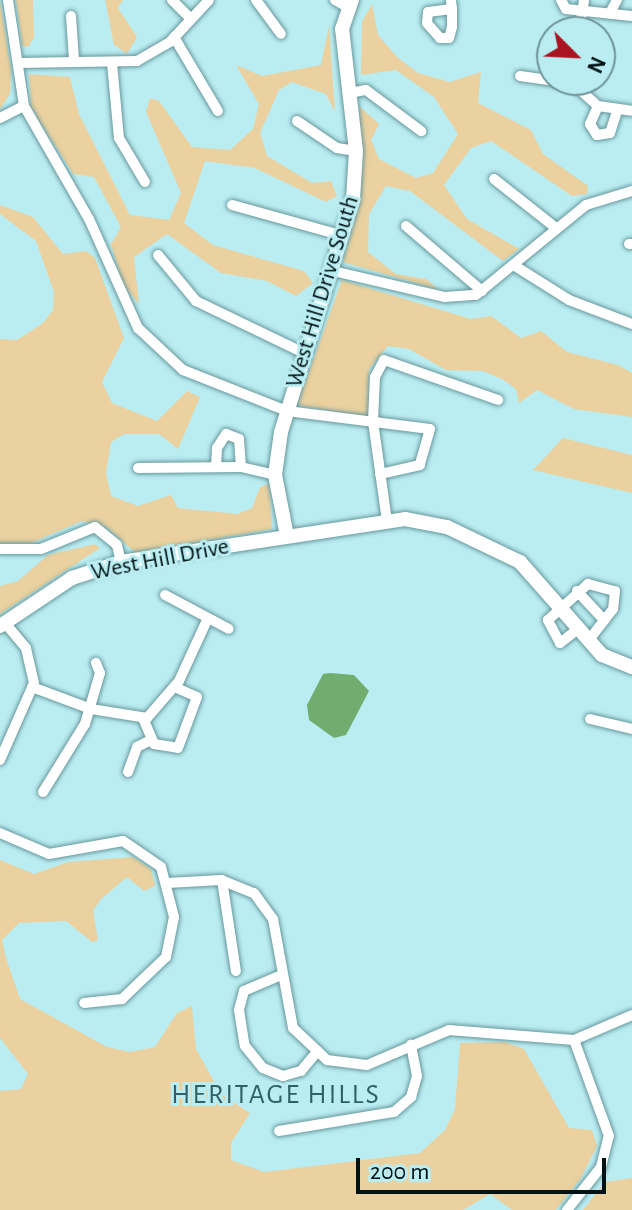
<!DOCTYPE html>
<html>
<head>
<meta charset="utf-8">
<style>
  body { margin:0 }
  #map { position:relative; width:632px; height:1210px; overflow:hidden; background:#baedf2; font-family:"Alegreya Sans",sans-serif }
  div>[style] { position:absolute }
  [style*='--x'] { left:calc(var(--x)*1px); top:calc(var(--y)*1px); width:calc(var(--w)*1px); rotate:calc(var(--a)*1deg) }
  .green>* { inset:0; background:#ead19f }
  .water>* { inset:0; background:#70ad6f }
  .roads { filter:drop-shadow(0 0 2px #67989d) drop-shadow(0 0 2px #67989d) }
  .street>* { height:10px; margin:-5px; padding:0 5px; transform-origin:5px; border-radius:5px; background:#fff }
  .secondary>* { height:14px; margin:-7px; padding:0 7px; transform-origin:7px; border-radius:7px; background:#fff }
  span { translate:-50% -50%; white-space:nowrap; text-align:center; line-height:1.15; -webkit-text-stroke:6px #baedf2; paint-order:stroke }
  .street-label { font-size:24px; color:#011214 }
  .quarter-label { font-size:28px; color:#306065; letter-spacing:2px }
  .north { position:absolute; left:536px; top:16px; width:80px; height:80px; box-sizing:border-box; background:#baedf2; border:2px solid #709599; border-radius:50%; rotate:114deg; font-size:22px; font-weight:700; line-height:32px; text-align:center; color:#011214 }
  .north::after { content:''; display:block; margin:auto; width:28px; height:36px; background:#a91423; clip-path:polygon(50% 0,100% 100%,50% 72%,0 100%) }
  .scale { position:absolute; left:356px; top:1158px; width:250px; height:36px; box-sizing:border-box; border:4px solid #011214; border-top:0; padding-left:10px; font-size:24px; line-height:28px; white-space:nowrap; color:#011214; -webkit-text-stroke:6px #baedf2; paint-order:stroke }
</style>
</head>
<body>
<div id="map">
  <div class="green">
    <div style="clip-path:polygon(16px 0,33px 0,34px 38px,28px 47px,22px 46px)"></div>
    <div style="clip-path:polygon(105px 0,123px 0,118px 8px,137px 37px,127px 54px,114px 45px)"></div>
    <div style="clip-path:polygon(0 1px,11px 69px,10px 94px,0 109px)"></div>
    <div style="clip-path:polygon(372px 4px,378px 35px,397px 57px,418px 73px,450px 82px,481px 72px,478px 103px,531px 130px,543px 154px,588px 186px,587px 194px,572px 196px,491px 141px,471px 148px,444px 185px,467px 219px,519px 249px,503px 261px,410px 191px,386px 186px,369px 214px,368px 252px,396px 274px,426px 279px,440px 290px,343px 262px,359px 204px,360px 107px,379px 124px,371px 140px,379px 159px,416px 178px,433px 173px,458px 134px,434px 97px,396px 70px,361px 75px,362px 22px)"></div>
    <div style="clip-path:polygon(329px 26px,335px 112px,326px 94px,292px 82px,279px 90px,260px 133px,267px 156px,312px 183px,331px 181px,337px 196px,326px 202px,255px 168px,205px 161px,184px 223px,213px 245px,304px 271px,313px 283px,296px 296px,267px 281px,221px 273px,167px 234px,134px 257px,139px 304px,123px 285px,111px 244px,121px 227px,94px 177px,73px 174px,31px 107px,29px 74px,70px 77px,79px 114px,130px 215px,169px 220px,181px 193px,146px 112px,150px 98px,159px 101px,192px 147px,230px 150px,253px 129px,259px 104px,236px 65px,262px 76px,321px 65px)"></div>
    <div style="clip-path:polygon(0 205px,33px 217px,63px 254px,86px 251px,95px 258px,124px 338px,102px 382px,112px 403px,157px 421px,187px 391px,200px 397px,178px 449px,159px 434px,124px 434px,111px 442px,106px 473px,111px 496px,138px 506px,171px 495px,178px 508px,237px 514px,252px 508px,260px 487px,269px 484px,272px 529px,136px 553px,106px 527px,82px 521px,31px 543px,0 544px,0 339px,17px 340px,43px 323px,53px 310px,54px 292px,36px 241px,0 214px)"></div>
    <div style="clip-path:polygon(342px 280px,471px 319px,491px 316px,521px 338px,541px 331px,567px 352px,618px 365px,632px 373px,632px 417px,574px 409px,537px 390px,519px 403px,516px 389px,502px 379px,483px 371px,446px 370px,409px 349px,388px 346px,369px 369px,369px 418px,297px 405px)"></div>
    <div style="clip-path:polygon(563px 438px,632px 455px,632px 493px,533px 470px)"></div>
    <div style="clip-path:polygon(95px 544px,100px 548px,0 614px,0 586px,18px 581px,48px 555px)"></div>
    <div style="clip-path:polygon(133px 857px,151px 869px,155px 886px,144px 891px,127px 877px,101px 899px,93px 911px,98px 940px,92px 942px,66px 921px,19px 923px,2px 940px,6px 958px,20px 999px,107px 1047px,130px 1052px,155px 1047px,177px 1013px,192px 1006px,196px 1049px,221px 1094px,250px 1113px,231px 1143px,231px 1160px,264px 1172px,420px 1153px,445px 1130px,455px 1109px,460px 1043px,505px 1042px,524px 1049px,569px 1128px,592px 1130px,597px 1146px,581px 1178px,556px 1210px,512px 1210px,490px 1194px,463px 1210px,0 1210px,0 1091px,21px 1089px,28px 1074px,0 1038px,0 860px,34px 874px,68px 862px)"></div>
    <div style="clip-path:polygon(632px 1178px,632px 1210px,583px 1210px,605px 1182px)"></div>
  </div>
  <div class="water">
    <div style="clip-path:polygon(330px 673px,354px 675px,369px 691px,346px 735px,334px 738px,309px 720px,307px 705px,323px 674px)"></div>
  </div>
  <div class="roads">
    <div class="street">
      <div style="--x:8;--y:0;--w:107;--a:81.4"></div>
      <div style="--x:24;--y:106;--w:130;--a:60.1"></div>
      <div style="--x:89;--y:219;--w:120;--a:65.8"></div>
      <div style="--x:138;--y:328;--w:62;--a:43"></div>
      <div style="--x:183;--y:370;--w:112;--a:21.5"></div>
      <div style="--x:287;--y:411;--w:144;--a:7.2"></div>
      <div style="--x:430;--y:429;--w:37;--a:106"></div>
      <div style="--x:420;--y:465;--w:41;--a:167.3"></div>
      <div style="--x:172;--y:0;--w:27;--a:45"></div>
      <div style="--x:256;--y:0;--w:42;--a:53.7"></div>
      <div style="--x:335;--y:0;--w:14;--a:30"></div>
      <div style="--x:451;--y:0;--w:9;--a:84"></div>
      <div style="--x:452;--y:9;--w:18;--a:90"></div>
      <div style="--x:452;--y:27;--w:11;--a:105"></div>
      <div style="--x:449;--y:38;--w:9;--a:180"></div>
      <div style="--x:440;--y:38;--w:20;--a:-131"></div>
      <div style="--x:427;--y:23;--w:11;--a:-85"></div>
      <div style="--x:428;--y:12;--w:24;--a:-7"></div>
      <div style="--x:561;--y:0;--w:10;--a:61"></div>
      <div style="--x:566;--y:9;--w:66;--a:6.1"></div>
      <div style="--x:610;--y:13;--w:15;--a:-62"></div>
      <div style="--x:71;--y:16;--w:44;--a:86.1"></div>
      <div style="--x:579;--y:32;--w:32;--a:-81"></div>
      <div style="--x:174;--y:37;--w:86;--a:59.3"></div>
      <div style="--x:18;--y:63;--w:119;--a:-1"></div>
      <div style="--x:137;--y:61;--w:38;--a:-30"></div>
      <div style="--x:170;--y:42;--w:57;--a:-47.1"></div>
      <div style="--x:112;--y:63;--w:75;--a:84.7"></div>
      <div style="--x:119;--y:138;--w:51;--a:59.4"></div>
      <div style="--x:520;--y:76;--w:50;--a:8"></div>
      <div style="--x:569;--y:80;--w:39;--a:42"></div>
      <div style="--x:598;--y:106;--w:34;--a:8"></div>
      <div style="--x:350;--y:93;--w:16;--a:-11"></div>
      <div style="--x:366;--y:90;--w:69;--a:36.7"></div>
      <div style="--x:598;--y:106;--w:20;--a:114"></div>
      <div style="--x:590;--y:124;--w:13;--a:58"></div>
      <div style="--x:597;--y:135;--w:13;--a:-9"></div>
      <div style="--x:610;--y:133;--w:22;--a:-72"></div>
      <div style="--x:0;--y:118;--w:27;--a:-27"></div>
      <div style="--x:297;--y:121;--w:48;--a:34"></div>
      <div style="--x:337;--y:148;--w:19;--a:9"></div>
      <div style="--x:494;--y:179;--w:79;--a:38.3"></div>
      <div style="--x:232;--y:205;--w:116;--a:15.5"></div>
      <div style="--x:406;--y:226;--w:100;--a:40.5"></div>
      <div style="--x:629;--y:244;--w:3;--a:0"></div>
      <div style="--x:158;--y:255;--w:60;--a:50.4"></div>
      <div style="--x:196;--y:301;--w:122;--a:25.7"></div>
      <div style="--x:515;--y:266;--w:64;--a:32.2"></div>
      <div style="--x:569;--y:300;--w:67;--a:20.9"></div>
      <div style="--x:333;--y:271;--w:115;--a:13.1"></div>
      <div style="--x:445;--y:297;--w:31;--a:-4"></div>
      <div style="--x:476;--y:295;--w:142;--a:-39.3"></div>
      <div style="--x:586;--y:205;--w:48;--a:-16.9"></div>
      <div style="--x:216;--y:467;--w:19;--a:-87"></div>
      <div style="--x:217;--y:448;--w:17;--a:-57"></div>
      <div style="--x:226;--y:434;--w:14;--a:21"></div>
      <div style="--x:239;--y:439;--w:28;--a:86"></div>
      <div style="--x:138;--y:468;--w:103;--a:-0.6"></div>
      <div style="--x:241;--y:467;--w:35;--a:13"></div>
      <div style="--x:387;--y:521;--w:100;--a:-98"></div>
      <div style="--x:373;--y:422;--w:45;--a:-87.5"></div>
      <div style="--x:375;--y:377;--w:19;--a:-62"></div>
      <div style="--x:384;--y:360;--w:121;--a:19.3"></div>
      <div style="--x:0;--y:549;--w:41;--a:0"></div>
      <div style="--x:41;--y:549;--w:58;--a:-22.2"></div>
      <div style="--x:95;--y:527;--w:28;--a:39"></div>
      <div style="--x:117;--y:545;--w:17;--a:77"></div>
      <div style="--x:577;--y:591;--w:40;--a:47"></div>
      <div style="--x:165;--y:595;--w:72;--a:28"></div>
      <div style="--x:578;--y:629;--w:23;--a:142"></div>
      <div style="--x:560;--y:643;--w:26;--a:-118"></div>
      <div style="--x:548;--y:620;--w:54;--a:-42"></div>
      <div style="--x:588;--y:584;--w:28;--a:15"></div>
      <div style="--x:615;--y:591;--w:18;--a:96"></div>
      <div style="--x:613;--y:609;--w:41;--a:128"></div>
      <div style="--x:32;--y:687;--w:63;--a:20.4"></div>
      <div style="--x:91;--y:709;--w:57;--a:9.1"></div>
      <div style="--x:147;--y:718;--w:49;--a:-49.1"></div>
      <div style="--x:179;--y:681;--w:67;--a:-65.3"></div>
      <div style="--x:143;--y:718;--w:28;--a:67"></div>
      <div style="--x:154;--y:744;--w:24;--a:9"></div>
      <div style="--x:178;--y:748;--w:54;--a:-69.6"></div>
      <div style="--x:197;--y:697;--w:24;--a:-156"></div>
      <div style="--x:590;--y:719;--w:43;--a:13.4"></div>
      <div style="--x:0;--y:760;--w:84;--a:-66.2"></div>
      <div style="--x:34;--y:683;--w:36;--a:-103"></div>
      <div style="--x:26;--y:648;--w:34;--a:-130"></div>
      <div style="--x:128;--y:772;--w:27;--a:-70"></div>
      <div style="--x:137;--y:747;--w:16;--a:-27"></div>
      <div style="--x:43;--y:792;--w:80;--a:-58.3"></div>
      <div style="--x:85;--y:724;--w:53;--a:-73.6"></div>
      <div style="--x:100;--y:673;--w:11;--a:-112"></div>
      <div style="--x:0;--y:833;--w:53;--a:23.2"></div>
      <div style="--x:49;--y:854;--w:75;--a:-10"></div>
      <div style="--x:123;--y:841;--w:46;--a:34.4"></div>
      <div style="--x:161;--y:867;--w:52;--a:75.4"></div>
      <div style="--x:174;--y:917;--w:41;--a:101.3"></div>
      <div style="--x:166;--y:957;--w:61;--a:136.3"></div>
      <div style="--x:122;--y:999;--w:38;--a:174"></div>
      <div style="--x:222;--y:880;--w:92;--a:81.3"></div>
      <div style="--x:167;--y:883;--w:54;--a:-3.2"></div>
      <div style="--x:221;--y:880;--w:35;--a:22"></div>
      <div style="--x:254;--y:893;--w:32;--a:54"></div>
      <div style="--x:273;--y:919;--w:111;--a:79.6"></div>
      <div style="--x:293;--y:1028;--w:47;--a:43.3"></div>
      <div style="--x:327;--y:1060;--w:40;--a:7.1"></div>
      <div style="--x:367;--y:1065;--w:89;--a:-23.1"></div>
      <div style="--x:449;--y:1030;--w:125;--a:4.6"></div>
      <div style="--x:574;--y:1040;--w:63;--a:-23.3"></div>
      <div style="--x:279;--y:976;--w:38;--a:157"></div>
      <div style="--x:244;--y:991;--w:20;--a:105"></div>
      <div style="--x:239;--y:1010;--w:36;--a:81"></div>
      <div style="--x:245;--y:1046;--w:28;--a:51"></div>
      <div style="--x:263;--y:1068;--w:22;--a:22"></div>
      <div style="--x:283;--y:1076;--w:19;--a:-16"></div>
      <div style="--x:301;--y:1071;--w:26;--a:-50"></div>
      <div style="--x:279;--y:1131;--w:117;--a:-9.4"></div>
      <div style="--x:394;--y:1112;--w:23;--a:-41"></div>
      <div style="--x:411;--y:1097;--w:22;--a:-74"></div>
      <div style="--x:417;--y:1076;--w:32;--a:-101"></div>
      <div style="--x:567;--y:1210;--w:55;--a:-51.7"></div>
      <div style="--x:601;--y:1167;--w:32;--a:-76"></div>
      <div style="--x:609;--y:1136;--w:102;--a:-110"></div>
    </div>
    <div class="secondary">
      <div style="--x:287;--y:536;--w:62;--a:-101.1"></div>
      <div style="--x:275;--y:475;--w:43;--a:-82.1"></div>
      <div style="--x:281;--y:432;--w:244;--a:-72.8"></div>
      <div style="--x:353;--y:199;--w:48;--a:-86.4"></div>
      <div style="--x:356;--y:151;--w:123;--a:-96.5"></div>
      <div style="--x:342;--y:29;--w:31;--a:-71"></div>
      <div style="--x:0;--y:626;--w:87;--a:-33.7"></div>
      <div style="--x:72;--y:578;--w:52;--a:-18.1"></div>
      <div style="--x:121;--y:562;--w:287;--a:-8.6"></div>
      <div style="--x:405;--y:519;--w:43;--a:10.8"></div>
      <div style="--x:447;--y:527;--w:81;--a:25.6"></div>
      <div style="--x:520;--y:562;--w:124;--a:48.6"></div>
      <div style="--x:602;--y:655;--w:32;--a:22"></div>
    </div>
  </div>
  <div class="street-label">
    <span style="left:323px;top:292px;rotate:-73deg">West Hill Drive South</span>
    <span style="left:160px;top:560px;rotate:-11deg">West Hill Drive</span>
  </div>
  <div class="quarter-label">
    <span style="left:276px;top:1095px">HERITAGE HILLS</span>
  </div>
  <div class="north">N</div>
  <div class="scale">200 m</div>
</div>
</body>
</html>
